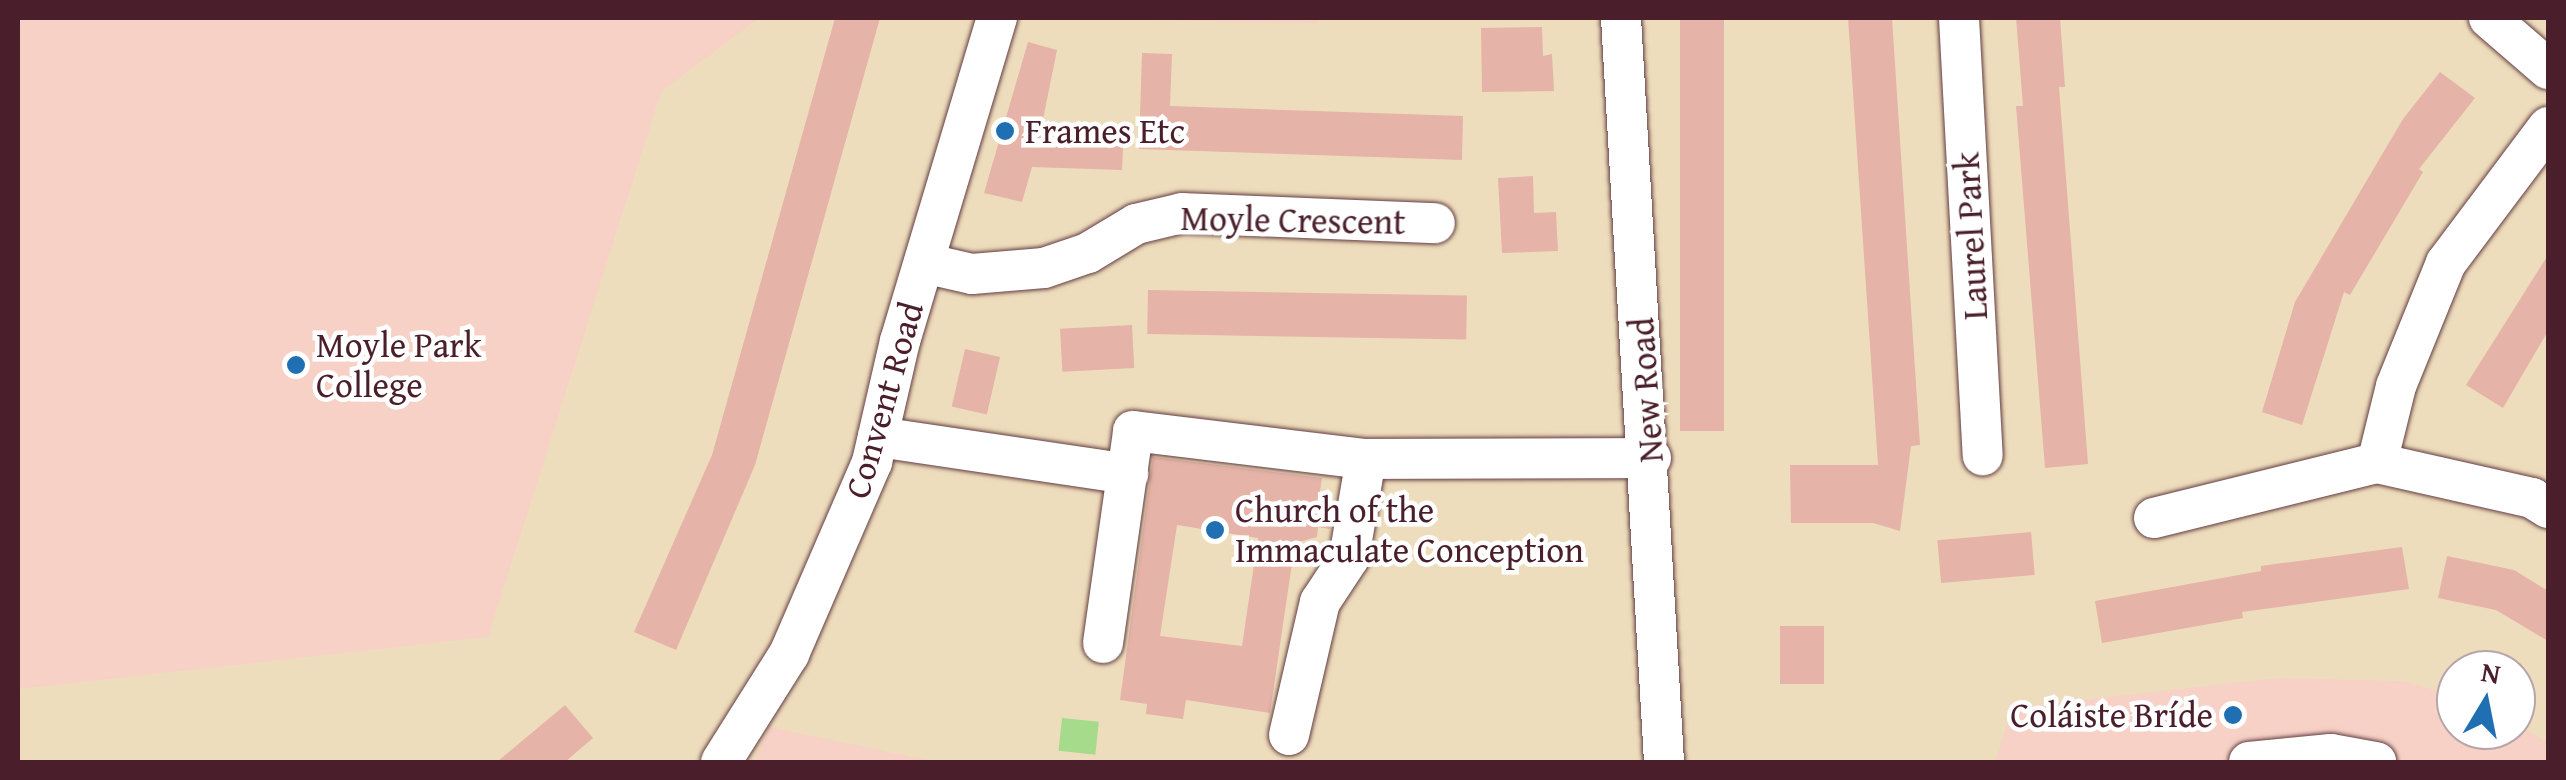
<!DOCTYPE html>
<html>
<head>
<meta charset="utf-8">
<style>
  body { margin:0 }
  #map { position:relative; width:2566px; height:780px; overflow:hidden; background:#eeddbc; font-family:"Gentium Book Plus",serif }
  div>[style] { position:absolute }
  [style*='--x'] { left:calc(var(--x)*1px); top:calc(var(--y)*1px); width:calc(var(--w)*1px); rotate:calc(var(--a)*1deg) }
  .built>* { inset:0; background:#f7d1c6 }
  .green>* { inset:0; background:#a5db8b; transform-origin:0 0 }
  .building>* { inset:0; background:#e5b3a7; transform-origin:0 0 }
  .roads { filter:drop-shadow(0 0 2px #633c41) drop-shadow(0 0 2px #633c41) }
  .minor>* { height:40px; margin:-20px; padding:0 20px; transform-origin:20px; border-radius:20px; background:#fff }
  .dots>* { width:28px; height:28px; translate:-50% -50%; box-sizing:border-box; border:5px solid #fff; border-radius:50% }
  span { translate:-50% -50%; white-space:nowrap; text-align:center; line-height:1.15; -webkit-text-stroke:9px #fff; paint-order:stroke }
  .poi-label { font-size:35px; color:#4a1f2b }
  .left { translate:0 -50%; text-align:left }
  .right { translate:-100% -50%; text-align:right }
  .street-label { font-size:35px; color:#4a1f2b }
  .frame { position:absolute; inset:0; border:20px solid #4a1f2b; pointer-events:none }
  .north { position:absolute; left:2436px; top:650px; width:100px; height:100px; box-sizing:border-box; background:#fff; border:2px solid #b7a5aa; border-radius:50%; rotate:10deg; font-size:28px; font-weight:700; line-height:40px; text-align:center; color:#4a1f2b }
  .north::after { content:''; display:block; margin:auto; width:35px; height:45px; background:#1f6fb2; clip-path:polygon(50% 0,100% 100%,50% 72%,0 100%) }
</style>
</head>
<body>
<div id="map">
  <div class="built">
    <div style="clip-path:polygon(18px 18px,759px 18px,661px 92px,488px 637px,18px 689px)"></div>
    <div style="clip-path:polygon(1135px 18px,1318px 18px,1318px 23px,1146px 20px)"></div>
    <div style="clip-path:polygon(2277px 678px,2404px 681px,2456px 697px,2456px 730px,2516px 730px,2516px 723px,2548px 743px,2548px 762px,1995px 762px,2012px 708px)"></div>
    <div style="clip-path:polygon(769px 727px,937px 762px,754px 762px)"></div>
  </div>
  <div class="green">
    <div style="left:1062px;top:718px;width:37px;height:33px;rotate:6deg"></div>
  </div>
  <div class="building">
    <div style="clip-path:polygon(835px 18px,880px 18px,755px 465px,676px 650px,634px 632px,712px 455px)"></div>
    <div style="left:1680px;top:18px;width:44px;height:413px"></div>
    <div style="clip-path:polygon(1848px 18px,1892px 18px,1920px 445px,1911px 446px,1900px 531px,1873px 523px,1791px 523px,1790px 465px,1878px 465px)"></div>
    <div style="clip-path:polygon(2016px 18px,2060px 18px,2065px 87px,2059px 87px,2088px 464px,2045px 468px,2016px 106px,2023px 106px)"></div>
    <div style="clip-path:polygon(1542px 27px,1543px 56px,1552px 54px,1554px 91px,1482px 92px,1481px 28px)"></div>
    <div style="clip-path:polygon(1028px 42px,1057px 50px,1042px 124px,1124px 126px,1122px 170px,1032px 167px,1022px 202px,984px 193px)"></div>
    <div style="clip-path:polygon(1142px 53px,1172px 54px,1170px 106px,1463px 116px,1462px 160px,1139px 149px)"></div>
    <div style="clip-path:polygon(2440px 72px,2475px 98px,2419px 169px,2423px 172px,2350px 295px,2344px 292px,2302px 425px,2262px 412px,2295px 302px,2403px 119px)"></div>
    <div style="clip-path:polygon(1533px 176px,1534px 213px,1556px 212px,1558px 251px,1502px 253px,1498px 178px)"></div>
    <div style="clip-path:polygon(2548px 255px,2548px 331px,2503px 408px,2466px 385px)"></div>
    <div style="left:1148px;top:290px;width:319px;height:44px;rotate:1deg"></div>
    <div style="left:1132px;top:325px;width:43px;height:72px;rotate:87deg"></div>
    <div style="left:965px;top:349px;width:36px;height:59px;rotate:13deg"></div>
    <div style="clip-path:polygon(evenodd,1153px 457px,1322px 478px,1319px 498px,1334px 501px,1330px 529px,1318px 527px,1317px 537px,1295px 543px,1270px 713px,1186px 700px,1183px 719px,1146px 714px,1147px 704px,1120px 700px,1153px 457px,1177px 525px,1258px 538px,1242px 646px,1160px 636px,1177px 525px)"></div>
    <div style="left:2031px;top:532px;width:43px;height:94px;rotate:85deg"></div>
    <div style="clip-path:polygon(2402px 547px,2409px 589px,2242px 612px,2243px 618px,2102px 643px,2095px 601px,2261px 571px,2261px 566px)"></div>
    <div style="clip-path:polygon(2447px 556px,2514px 570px,2548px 591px,2548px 641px,2496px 610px,2438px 598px)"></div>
    <div style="left:1824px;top:626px;width:58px;height:44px;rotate:90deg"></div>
    <div style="clip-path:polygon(565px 705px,593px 738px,565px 762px,497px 762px)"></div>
  </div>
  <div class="roads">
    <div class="minor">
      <div style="--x:1621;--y:18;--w:745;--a:86.69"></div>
      <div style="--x:1959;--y:18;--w:438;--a:86.9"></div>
      <div style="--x:2489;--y:18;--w:78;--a:40.8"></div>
      <div style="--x:924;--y:263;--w:49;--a:12.9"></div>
      <div style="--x:972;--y:274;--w:72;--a:-4.8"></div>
      <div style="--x:1044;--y:268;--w:46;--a:-18.8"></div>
      <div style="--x:1088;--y:253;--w:56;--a:-31.1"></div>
      <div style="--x:1136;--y:224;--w:47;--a:-13.4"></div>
      <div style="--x:1182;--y:213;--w:253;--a:2.3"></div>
      <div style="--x:878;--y:437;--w:253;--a:8.4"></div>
      <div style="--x:2377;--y:463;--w:79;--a:-76.1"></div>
      <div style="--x:2396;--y:386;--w:133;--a:-67.9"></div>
      <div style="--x:2446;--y:263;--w:170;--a:-53.1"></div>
      <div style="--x:2154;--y:518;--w:230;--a:-13.9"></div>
      <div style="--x:2377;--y:463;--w:159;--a:12.7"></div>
      <div style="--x:2532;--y:498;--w:19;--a:32"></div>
      <div style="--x:1103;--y:643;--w:214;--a:-81.9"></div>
      <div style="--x:1133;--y:431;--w:235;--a:6.9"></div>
      <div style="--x:1289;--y:735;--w:137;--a:-76.9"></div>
      <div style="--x:1320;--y:602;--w:53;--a:-56.6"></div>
      <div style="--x:1349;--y:558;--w:100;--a:-80.3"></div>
      <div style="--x:1366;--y:459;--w:285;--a:-0.2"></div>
      <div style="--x:721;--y:762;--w:128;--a:-57.8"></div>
      <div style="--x:789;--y:654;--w:209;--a:-66.6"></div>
      <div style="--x:872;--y:462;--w:124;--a:-77"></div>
      <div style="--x:900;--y:341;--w:337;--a:-73.3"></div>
      <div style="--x:2249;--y:762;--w:82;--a:-5.6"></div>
      <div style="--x:2331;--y:754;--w:46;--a:10.1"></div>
    </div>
  </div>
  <div class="dots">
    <div style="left:1005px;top:131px;background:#1f6fb2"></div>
    <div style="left:296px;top:365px;background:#1f6fb2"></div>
    <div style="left:1215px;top:530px;background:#1f6fb2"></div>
    <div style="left:2233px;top:715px;background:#1f6fb2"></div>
  </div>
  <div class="poi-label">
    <span class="left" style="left:1025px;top:131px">Frames Etc</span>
    <span class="left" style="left:316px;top:365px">Moyle Park<br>College</span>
    <span class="left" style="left:1235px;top:530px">Church of the<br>Immaculate Conception</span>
    <span class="right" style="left:2213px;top:715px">Coláiste Bríde</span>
  </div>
  <div class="street-label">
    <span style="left:1293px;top:220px;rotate:1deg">Moyle Crescent</span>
    <span style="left:1971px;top:236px;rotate:-93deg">Laurel Park</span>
    <span style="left:1646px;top:390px;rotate:-94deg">New Road</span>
    <span style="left:884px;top:400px;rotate:-74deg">Convent Road</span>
  </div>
  <div class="frame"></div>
  <div class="north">N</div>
</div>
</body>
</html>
